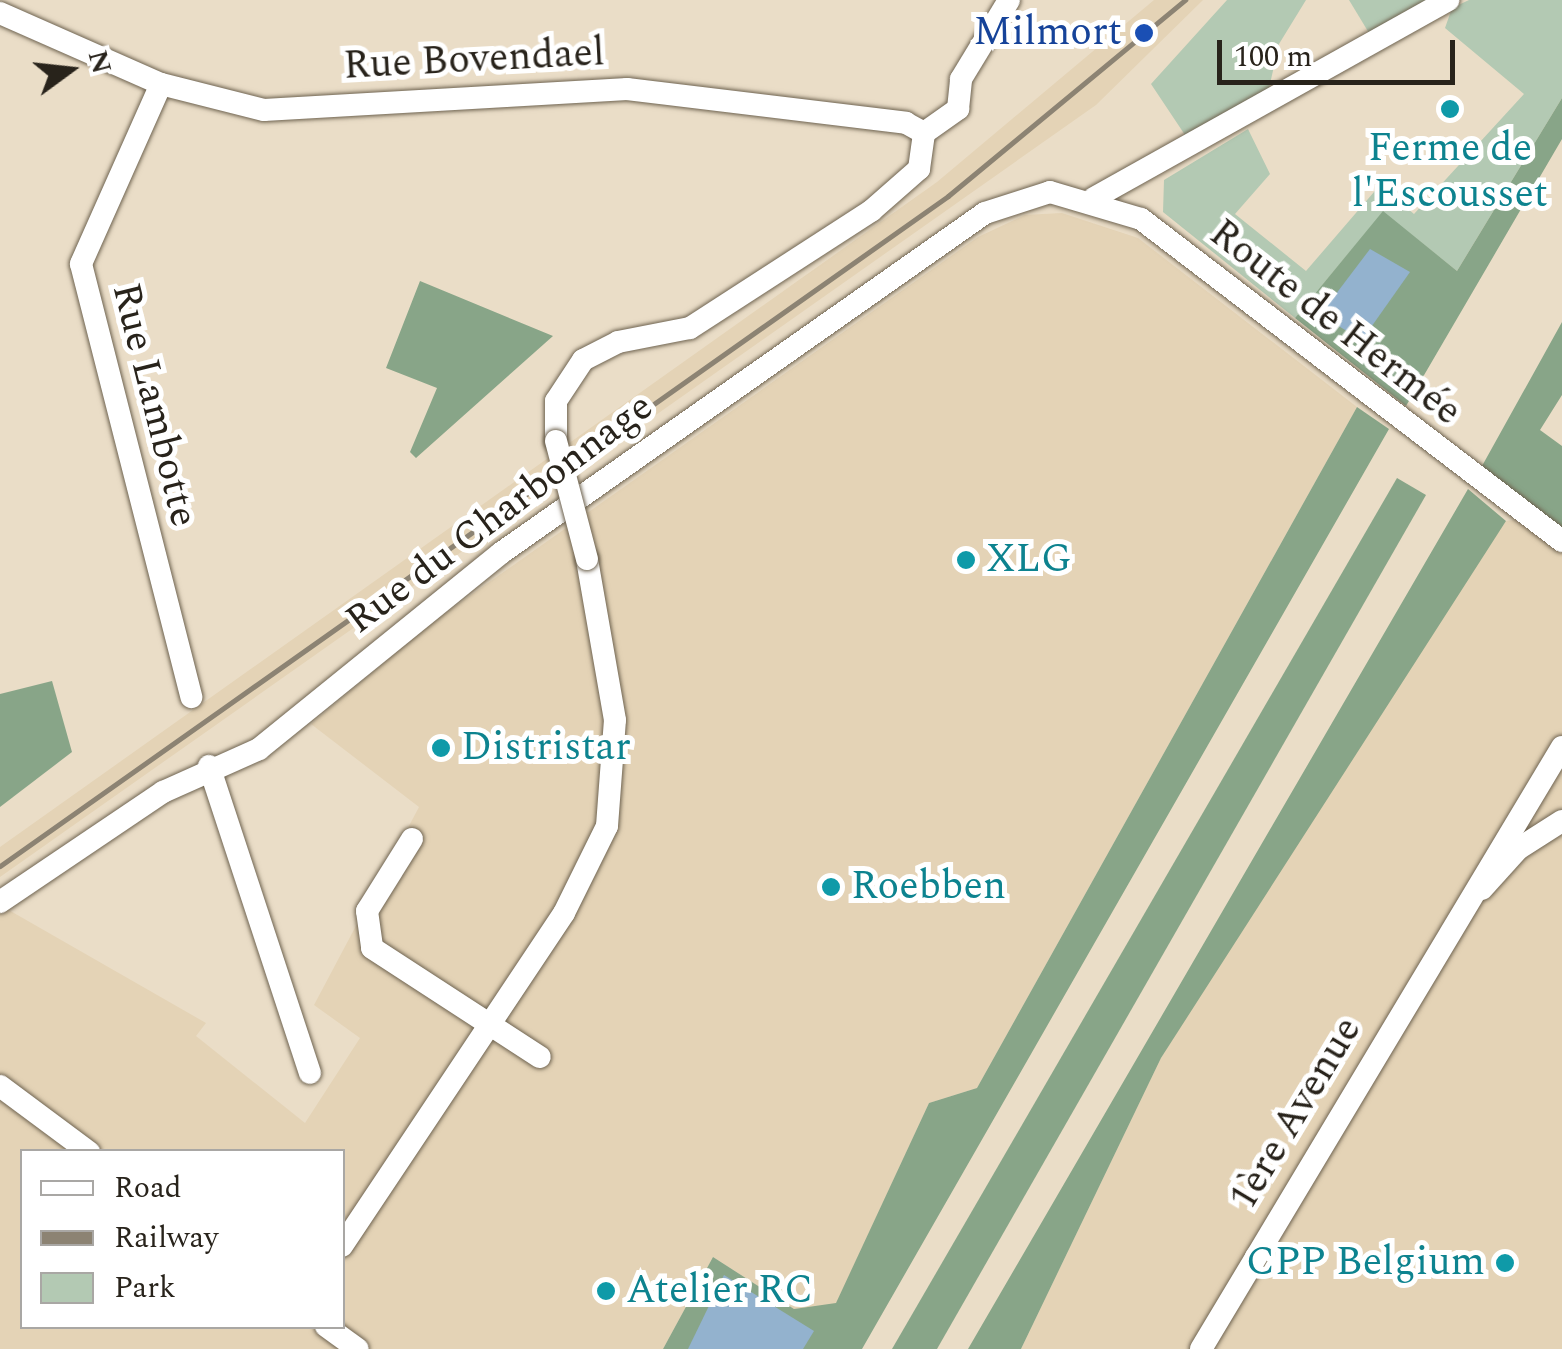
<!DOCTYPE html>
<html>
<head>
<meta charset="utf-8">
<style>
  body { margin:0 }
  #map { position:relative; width:1562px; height:1349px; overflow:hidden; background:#eaddc7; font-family:Spectral,serif }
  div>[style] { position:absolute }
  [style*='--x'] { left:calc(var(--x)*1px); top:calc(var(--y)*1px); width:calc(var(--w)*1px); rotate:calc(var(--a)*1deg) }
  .built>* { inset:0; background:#e4d3b6 }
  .green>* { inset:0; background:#b3c9b3 }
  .forest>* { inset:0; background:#88a588 }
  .water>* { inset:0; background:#93b2ce }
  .roads { filter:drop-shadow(0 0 2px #6e6350) drop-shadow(0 0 2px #6e6350) }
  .minor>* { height:22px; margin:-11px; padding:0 11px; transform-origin:11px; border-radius:11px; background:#fff }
  .rail>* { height:5px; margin:-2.5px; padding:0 2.5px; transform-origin:2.5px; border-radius:2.5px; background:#8c8373 }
  .bridges { filter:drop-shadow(0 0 2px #6e6350) drop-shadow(0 0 2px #6e6350) }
  .minor-bridge>* { height:22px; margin:-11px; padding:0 11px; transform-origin:11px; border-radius:11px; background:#fff }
  .dots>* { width:28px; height:28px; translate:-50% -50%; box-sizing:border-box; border:5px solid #fff; border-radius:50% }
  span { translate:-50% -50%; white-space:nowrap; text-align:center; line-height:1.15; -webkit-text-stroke:10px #fff; paint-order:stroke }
  .transit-label { font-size:40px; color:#164399 }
  .right { translate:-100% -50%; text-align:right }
  .street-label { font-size:40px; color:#28231b }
  .culture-label { font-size:40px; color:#0d838f }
  .left { translate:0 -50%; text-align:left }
  .legend { position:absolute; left:20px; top:1149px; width:325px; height:180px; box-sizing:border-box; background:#fff; border:2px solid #a9a7a4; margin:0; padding:12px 18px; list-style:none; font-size:30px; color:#28231b }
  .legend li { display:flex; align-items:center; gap:20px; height:50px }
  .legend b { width:50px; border:2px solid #a9a7a4 }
  .north { position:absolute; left:20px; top:20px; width:100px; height:100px; -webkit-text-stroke:8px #fff; paint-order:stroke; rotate:75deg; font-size:28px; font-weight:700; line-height:40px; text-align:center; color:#28231b }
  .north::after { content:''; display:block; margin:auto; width:35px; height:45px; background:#28231b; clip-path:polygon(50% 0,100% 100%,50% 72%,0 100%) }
  .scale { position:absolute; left:1217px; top:40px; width:238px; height:45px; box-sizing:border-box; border:5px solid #28231b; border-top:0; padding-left:12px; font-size:30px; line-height:35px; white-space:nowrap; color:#28231b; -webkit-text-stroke:8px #fff; paint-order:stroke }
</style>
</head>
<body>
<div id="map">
  <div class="built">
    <div style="clip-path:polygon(1154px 0,1203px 0,1096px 105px,0 877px,0 847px,937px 182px)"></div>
    <div style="clip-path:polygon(evenodd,1062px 213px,1138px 238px,1357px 407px,977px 1088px,929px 1103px,836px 1304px,794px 1309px,713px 1257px,663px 1349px,0 1349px,0 905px,206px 1023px,196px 1036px,305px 1123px,360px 1038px,314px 1005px,419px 807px,311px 724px,430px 624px,978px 237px,1025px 215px,1062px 213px,22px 1152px,342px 1152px,342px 1326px,22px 1326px,22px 1152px)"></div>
    <div style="clip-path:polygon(1543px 517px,1562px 530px,1562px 1349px,1021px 1349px,1161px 1058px,1373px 716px,1506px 521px)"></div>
  </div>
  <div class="green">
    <div style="clip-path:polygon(1227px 0,1306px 0,1279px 44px,1268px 93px,1189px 141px,1151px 84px)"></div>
    <div style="clip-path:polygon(1349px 0,1434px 0,1369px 33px)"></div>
    <div style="clip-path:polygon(1469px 0,1562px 0,1562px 98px,1457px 271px,1383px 212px,1295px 318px,1163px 212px,1164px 180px,1248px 129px,1270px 174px,1235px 214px,1306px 271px,1380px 185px,1414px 214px,1524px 94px,1445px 28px,1452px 8px)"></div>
  </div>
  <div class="forest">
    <div style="clip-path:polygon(1562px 98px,1562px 139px,1406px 406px,1295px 318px,1383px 211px,1457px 271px)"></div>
    <div style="clip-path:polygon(420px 281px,553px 336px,416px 458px,410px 452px,437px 388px,386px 368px)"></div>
    <div style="clip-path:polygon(1562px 322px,1562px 395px,1540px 430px,1562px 446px,1562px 530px,1482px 466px)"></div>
    <div style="clip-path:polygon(1357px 407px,1389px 429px,862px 1349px,663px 1349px,713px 1257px,794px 1309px,836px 1303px,929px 1103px,977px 1088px)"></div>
    <div style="clip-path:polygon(1397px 478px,1426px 495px,937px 1349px,892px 1349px)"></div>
    <div style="clip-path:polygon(1468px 489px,1506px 521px,1161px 1058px,1021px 1349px,968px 1349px)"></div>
    <div style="clip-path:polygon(52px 681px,72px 752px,0 807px,0 694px)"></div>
  </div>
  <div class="water">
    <div style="clip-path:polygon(1370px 249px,1410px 272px,1362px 340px,1320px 315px)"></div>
    <div style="clip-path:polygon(724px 1275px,814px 1331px,803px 1349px,688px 1349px)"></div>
  </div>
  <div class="roads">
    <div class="minor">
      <div style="--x:0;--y:13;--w:176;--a:23.8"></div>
      <div style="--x:161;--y:84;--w:106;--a:14.2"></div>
      <div style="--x:264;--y:110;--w:364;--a:-3.3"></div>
      <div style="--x:627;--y:89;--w:281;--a:6.9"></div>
      <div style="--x:906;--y:123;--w:21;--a:29"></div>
      <div style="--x:161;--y:84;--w:197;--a:114"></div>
      <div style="--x:81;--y:264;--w:447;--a:75.7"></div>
      <div style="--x:924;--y:133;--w:42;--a:-35.2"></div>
      <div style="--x:958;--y:109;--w:30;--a:-84"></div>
      <div style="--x:961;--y:79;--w:92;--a:-58.7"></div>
      <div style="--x:1094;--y:198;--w:406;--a:-29.2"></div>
      <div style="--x:556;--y:441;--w:40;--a:-90"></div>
      <div style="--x:556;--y:401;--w:49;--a:-56.6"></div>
      <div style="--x:583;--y:360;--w:39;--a:-27"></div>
      <div style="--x:618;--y:342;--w:73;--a:-11"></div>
      <div style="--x:690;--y:328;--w:216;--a:-32.9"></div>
      <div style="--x:871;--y:211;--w:64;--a:-41.2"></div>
      <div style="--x:919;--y:169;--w:36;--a:-82"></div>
      <div style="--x:209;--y:766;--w:323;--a:71.8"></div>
      <div style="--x:412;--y:839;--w:85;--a:122"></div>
      <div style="--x:367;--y:911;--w:37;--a:82"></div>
      <div style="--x:372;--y:948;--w:200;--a:33"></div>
      <div style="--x:1482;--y:889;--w:54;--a:-48"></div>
      <div style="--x:1518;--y:849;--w:52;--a:-32.5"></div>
      <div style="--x:0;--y:902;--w:197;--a:-34"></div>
      <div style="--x:163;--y:792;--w:105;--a:-24.1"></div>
      <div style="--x:259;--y:749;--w:311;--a:-39"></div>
      <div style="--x:501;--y:553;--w:591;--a:-35.09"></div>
      <div style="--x:985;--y:213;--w:68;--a:-17.9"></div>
      <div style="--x:1050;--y:192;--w:95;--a:16.5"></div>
      <div style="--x:1141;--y:219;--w:530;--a:37.41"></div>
      <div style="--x:0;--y:1086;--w:111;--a:36.6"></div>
      <div style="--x:342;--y:1246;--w:400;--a:-56.3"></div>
      <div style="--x:564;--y:913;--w:97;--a:-63.7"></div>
      <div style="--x:607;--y:826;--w:106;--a:-85.7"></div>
      <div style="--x:615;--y:720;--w:163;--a:-99.9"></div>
      <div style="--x:326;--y:1326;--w:39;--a:36"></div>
      <div style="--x:1201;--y:1349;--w:702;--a:-59.05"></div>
    </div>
  </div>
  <div class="rail">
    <div style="--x:0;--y:866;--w:1161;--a:-35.25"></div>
    <div style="--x:948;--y:196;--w:308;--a:-39.6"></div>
  </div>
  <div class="bridges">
    <div class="minor-bridge">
      <div style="--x:556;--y:441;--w:122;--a:75.3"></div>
    </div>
  </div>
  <div class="dots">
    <div style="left:1144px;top:33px;background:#1a4fb4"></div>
    <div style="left:1450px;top:109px;background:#0f9aa8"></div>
    <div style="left:966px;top:560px;background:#0f9aa8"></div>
    <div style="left:441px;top:748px;background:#0f9aa8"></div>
    <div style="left:831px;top:887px;background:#0f9aa8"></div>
    <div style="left:1505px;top:1263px;background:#0f9aa8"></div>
    <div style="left:606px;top:1291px;background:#0f9aa8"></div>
  </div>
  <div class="transit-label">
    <span class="right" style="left:1122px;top:33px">Milmort</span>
  </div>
  <div class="street-label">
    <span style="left:474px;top:60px;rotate:-3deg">Rue Bovendael</span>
    <span style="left:1335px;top:323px;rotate:38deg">Route de Hermée</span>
    <span style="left:154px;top:405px;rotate:76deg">Rue Lambotte</span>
    <span style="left:500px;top:514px;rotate:-37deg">Rue du Charbonnage</span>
    <span style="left:1296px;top:1114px;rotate:-59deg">1ère Avenue</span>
  </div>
  <div class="culture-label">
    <span style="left:1450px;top:172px">Ferme de<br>l'Escousset</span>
    <span class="left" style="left:986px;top:560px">XLG</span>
    <span class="left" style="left:461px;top:748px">Distristar</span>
    <span class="left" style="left:851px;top:887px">Roebben</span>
    <span class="right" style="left:1485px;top:1263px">CPP Belgium</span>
    <span class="left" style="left:626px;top:1291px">Atelier RC</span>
  </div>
  <ul class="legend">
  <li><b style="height:12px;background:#fff"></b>Road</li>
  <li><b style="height:12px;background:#8c8373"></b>Railway</li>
  <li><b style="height:28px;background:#b3c9b3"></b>Park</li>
  </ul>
  <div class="north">N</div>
  <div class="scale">100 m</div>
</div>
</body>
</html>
